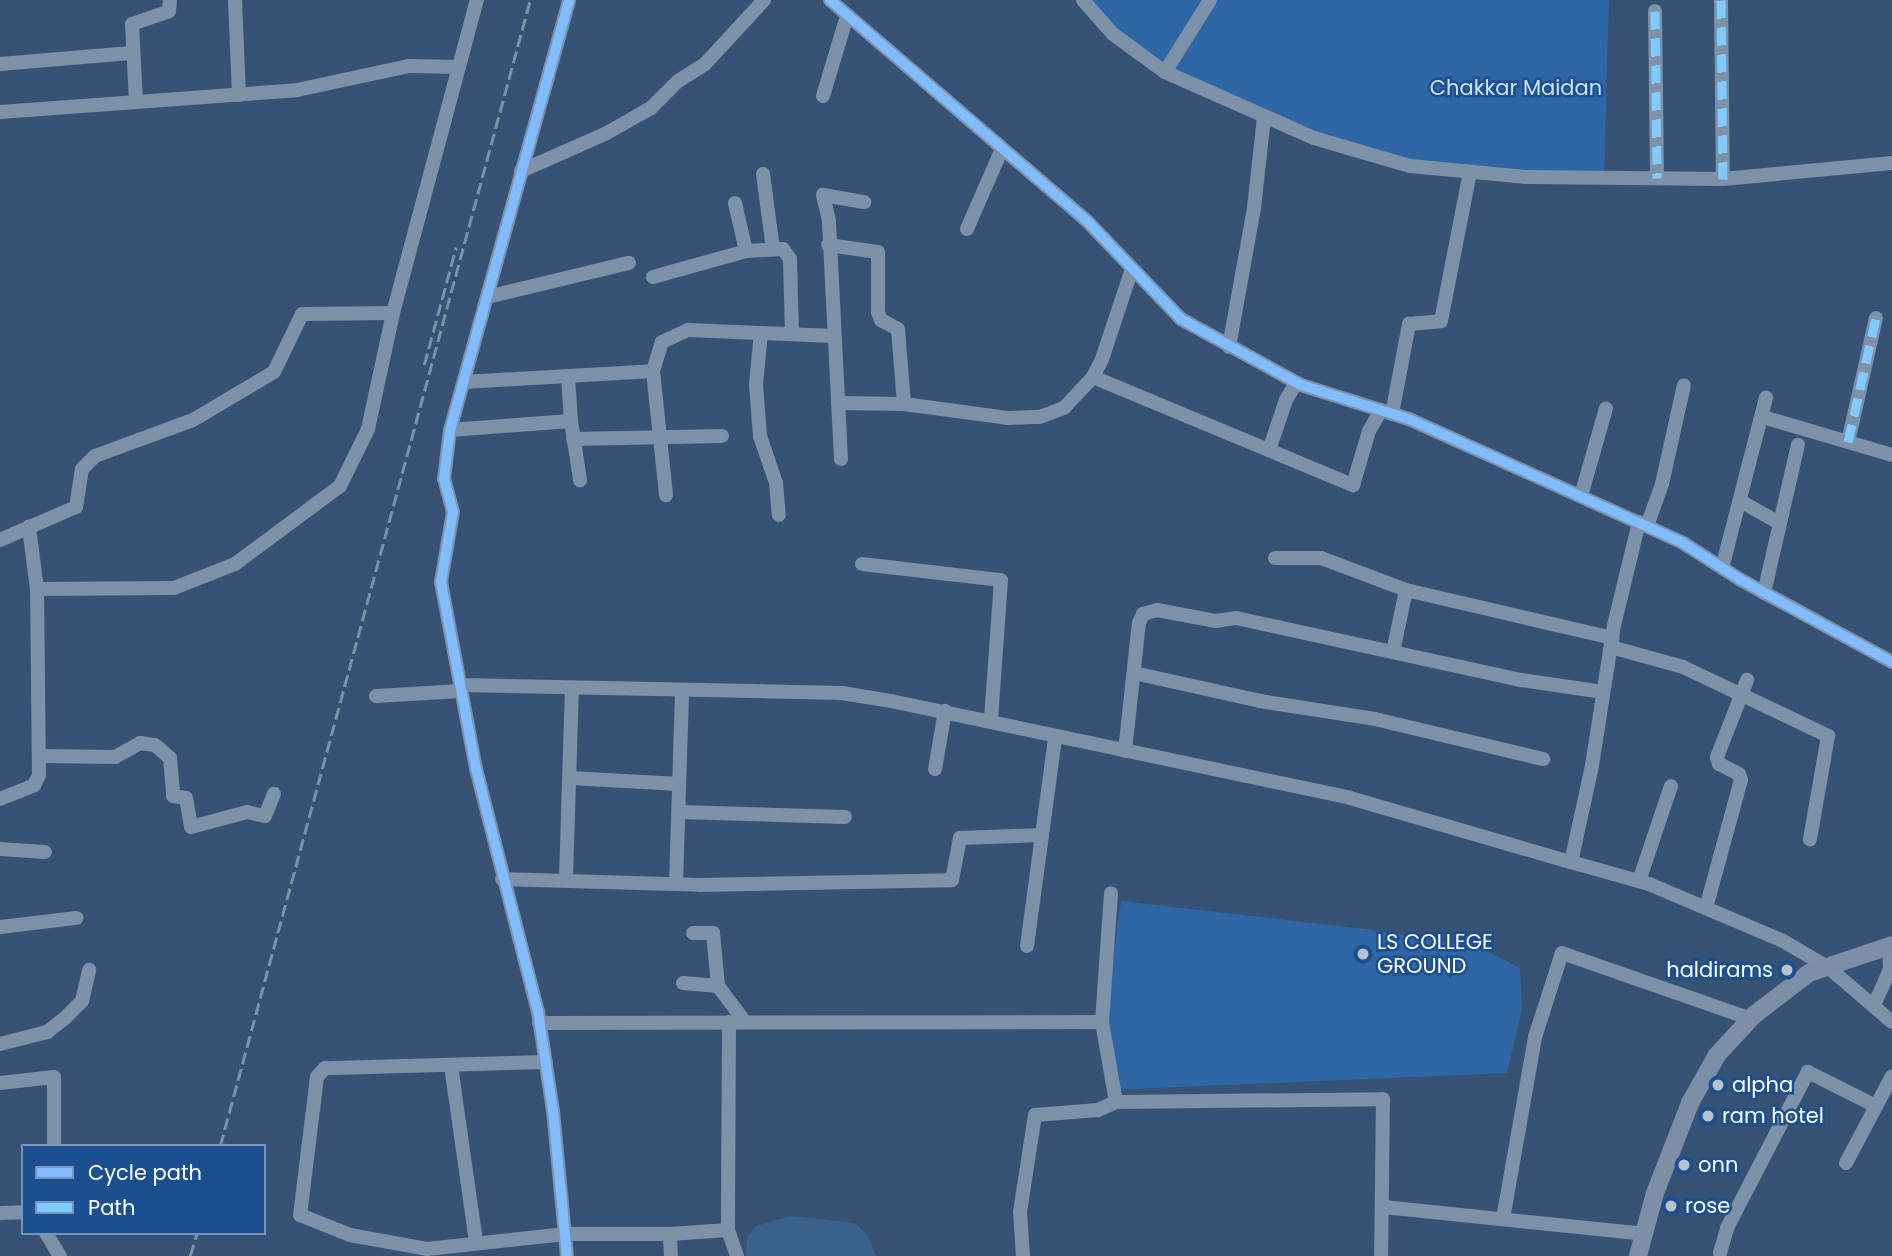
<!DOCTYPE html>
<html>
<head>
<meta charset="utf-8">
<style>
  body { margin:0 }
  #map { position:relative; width:1892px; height:1256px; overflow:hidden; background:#365274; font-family:Poppins,sans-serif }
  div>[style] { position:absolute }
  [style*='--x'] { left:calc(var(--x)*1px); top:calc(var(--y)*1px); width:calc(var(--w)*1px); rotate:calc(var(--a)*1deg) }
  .green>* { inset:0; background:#2f66a5 }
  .water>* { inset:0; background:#3b618d }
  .minor>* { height:14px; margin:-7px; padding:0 7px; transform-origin:7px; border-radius:7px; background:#7d92a8 }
  .major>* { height:18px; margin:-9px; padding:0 9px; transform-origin:9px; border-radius:9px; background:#7d8ea7 }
  .rail>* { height:2.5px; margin-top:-1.25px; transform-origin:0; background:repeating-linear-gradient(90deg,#7e92a7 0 12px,transparent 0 17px) }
  .quiet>* { height:9px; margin-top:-4.5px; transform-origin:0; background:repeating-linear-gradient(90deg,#80caff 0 18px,transparent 0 27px) }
  .cycleway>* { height:10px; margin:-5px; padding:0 5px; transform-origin:5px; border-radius:5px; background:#80bcff }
  .dots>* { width:19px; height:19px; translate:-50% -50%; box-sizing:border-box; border:4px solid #1b4f8f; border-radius:50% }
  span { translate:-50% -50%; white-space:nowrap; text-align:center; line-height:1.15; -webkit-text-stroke:5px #1b4f8f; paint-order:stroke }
  .park-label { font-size:21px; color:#cfe3fa }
  .poi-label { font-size:21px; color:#fff }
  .left { translate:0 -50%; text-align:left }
  .right { translate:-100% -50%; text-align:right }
  .legend { position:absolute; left:21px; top:1144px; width:245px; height:91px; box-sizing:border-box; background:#1b4f8f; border:2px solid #7695bc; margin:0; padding:9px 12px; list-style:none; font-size:21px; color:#fff }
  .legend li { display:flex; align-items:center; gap:14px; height:35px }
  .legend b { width:35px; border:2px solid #7695bc }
</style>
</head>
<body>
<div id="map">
  <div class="green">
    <div style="clip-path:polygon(1083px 0,1609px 0,1604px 178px,1410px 166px,1314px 138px,1165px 72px)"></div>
    <div style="clip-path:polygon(1121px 901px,1365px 929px,1481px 948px,1520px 968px,1522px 1010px,1507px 1073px,1112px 1090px,1108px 997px)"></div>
  </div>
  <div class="water">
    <div style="clip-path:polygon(791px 1216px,855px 1223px,868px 1236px,876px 1256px,746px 1256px,747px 1237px,756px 1226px)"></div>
  </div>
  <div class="minor">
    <div style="--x:235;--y:0;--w:95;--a:87.6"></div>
    <div style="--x:830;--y:0;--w:339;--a:40.7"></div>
    <div style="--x:1087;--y:221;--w:136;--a:46.2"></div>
    <div style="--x:1181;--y:319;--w:137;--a:28.8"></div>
    <div style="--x:1301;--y:385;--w:113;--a:17.5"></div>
    <div style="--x:1409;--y:419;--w:301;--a:24.3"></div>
    <div style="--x:1683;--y:543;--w:69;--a:32.5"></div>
    <div style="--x:1741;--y:580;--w:172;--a:28.5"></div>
    <div style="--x:1083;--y:0;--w:45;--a:48.6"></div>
    <div style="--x:1113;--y:34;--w:64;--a:36.2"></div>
    <div style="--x:1165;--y:72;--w:163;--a:23.9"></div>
    <div style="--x:1314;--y:138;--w:100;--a:16.3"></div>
    <div style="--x:1410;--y:166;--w:117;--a:5.4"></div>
    <div style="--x:1526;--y:177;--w:197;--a:0.6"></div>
    <div style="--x:1723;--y:179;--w:170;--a:-5.4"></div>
    <div style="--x:1721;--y:0;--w:179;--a:89.4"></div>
    <div style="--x:1655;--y:11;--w:167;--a:89.3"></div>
    <div style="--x:0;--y:64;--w:131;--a:-4.8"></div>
    <div style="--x:1165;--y:72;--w:85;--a:-58"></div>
    <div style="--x:823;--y:96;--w:84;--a:-73.3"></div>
    <div style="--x:136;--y:102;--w:78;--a:-92.9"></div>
    <div style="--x:132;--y:24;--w:39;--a:-19"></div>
    <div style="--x:169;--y:11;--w:11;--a:-85"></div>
    <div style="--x:0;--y:112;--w:298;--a:-4.2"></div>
    <div style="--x:297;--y:90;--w:115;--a:-12.1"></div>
    <div style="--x:409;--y:66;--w:50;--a:1.1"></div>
    <div style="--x:521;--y:171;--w:92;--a:-23.8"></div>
    <div style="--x:605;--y:134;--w:53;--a:-29.5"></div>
    <div style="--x:651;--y:108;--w:38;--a:-45"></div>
    <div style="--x:678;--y:81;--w:32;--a:-32"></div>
    <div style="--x:705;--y:64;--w:87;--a:-47.3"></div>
    <div style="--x:763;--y:174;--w:76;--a:82.4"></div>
    <div style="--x:735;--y:203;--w:49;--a:77.1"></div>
    <div style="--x:967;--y:229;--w:87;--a:-66.4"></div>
    <div style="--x:828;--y:245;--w:50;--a:8"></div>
    <div style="--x:878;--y:252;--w:60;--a:90"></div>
    <div style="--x:878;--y:312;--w:9;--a:69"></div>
    <div style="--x:881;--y:320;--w:19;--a:28"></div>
    <div style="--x:898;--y:329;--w:75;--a:85.4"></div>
    <div style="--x:653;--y:277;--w:97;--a:-15.6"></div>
    <div style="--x:746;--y:251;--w:37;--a:-3"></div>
    <div style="--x:783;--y:249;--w:12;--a:55"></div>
    <div style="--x:790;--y:259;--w:75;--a:88.5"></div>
    <div style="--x:487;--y:297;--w:146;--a:-13.5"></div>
    <div style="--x:761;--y:333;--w:51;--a:95.6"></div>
    <div style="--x:756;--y:384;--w:52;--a:85.6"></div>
    <div style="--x:760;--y:436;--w:50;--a:71.2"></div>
    <div style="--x:776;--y:483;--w:32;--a:85"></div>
    <div style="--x:1229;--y:347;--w:141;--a:-79.8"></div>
    <div style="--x:1254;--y:208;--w:91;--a:-83.7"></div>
    <div style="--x:653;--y:371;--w:125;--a:84"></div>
    <div style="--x:568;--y:377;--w:44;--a:86.1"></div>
    <div style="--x:1093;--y:377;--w:282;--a:22.6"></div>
    <div style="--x:1353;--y:485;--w:56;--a:-73.5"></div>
    <div style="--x:1369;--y:431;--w:24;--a:-60"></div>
    <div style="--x:464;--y:382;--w:189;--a:-3.3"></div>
    <div style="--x:653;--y:371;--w:30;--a:-73"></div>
    <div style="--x:662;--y:342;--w:29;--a:-25"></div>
    <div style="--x:688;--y:330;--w:146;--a:2.4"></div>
    <div style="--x:838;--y:403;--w:66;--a:0.9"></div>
    <div style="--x:904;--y:404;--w:104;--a:7.7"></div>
    <div style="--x:1007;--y:418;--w:33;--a:-2"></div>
    <div style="--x:1040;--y:417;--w:26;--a:-21"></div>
    <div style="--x:1064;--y:408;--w:42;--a:-46.9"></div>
    <div style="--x:1093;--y:377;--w:20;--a:-63"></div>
    <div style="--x:1102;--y:359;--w:95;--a:-71.6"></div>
    <div style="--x:1392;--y:414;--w:92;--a:-79.3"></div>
    <div style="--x:1409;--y:324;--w:32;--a:-5"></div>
    <div style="--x:1441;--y:321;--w:152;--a:-79"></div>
    <div style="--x:1763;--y:417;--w:134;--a:16.4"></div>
    <div style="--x:450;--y:430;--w:121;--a:-4.3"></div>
    <div style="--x:571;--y:421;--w:60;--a:81.3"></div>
    <div style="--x:573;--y:439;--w:149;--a:-1.2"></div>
    <div style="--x:1848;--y:442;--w:127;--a:-77.3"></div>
    <div style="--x:1269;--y:450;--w:53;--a:-71.2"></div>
    <div style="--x:1286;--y:400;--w:20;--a:-60"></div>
    <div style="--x:841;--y:459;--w:238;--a:-92.9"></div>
    <div style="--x:829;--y:221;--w:27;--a:-103"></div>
    <div style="--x:823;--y:195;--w:42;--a:9.7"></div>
    <div style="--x:1581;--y:496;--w:91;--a:-74.1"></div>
    <div style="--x:1742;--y:502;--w:43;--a:29.6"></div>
    <div style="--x:1639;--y:522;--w:106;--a:103.6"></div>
    <div style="--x:1614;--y:625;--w:143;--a:98.9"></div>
    <div style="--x:1592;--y:766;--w:98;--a:102.3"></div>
    <div style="--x:1571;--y:862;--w:81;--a:15.8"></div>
    <div style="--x:1649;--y:884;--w:146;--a:23"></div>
    <div style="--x:1783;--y:941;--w:53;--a:30.4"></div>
    <div style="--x:1829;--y:968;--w:83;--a:40.6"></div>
    <div style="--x:1647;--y:526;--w:45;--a:-70.3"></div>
    <div style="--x:1662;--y:484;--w:101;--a:-77.5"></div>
    <div style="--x:0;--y:540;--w:83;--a:-23.5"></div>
    <div style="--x:76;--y:507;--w:38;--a:-81"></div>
    <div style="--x:82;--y:469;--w:18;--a:-45"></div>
    <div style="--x:95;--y:456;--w:104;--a:-20.2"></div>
    <div style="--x:193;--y:420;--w:94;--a:-30.7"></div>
    <div style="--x:274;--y:372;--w:64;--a:-64.2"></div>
    <div style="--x:302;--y:314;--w:91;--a:-0.6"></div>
    <div style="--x:1275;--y:558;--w:46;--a:0"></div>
    <div style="--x:1321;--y:558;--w:91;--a:20.6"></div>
    <div style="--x:1406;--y:590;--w:212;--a:13.1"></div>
    <div style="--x:862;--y:564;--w:140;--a:6.6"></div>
    <div style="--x:1001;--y:580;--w:141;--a:94.1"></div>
    <div style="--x:1722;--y:568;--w:176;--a:-75.5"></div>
    <div style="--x:37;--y:589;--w:137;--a:-0.4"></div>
    <div style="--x:174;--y:588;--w:66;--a:-21.5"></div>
    <div style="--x:235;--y:564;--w:131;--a:-36.6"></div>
    <div style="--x:340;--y:486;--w:64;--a:-63.8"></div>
    <div style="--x:368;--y:429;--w:119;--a:-77.8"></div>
    <div style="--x:393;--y:313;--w:324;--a:-75"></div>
    <div style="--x:1764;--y:593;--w:152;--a:-77.1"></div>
    <div style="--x:1611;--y:647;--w:75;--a:15.5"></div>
    <div style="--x:1683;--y:667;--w:161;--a:25.4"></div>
    <div style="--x:1828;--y:736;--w:105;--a:99.9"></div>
    <div style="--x:1393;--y:652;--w:63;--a:-78.2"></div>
    <div style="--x:1134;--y:673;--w:129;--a:12.5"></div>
    <div style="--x:1260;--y:701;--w:116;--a:8.9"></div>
    <div style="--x:1375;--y:719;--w:173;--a:13.4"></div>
    <div style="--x:460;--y:685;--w:382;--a:1.2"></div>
    <div style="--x:842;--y:693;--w:50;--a:9.3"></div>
    <div style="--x:891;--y:701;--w:469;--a:11.9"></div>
    <div style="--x:1350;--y:798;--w:230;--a:16.2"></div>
    <div style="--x:376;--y:696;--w:85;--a:-3.4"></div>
    <div style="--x:1125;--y:751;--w:129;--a:-83.8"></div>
    <div style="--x:1139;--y:623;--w:10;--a:-66"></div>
    <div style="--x:1143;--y:614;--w:15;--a:-16"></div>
    <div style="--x:1157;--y:610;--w:59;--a:10.7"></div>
    <div style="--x:1215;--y:621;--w:21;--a:-8"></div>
    <div style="--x:1236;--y:618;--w:292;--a:12.3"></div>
    <div style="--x:1521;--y:680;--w:83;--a:8.3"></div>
    <div style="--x:39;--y:756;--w:76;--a:0.8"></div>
    <div style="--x:115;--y:757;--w:29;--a:-29"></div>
    <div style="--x:140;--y:743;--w:15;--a:8"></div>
    <div style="--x:155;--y:745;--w:20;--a:41"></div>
    <div style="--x:170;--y:758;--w:38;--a:85"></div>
    <div style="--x:173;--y:796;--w:13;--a:9"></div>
    <div style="--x:186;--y:798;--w:29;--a:80"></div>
    <div style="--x:191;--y:827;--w:58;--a:-15"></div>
    <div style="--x:247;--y:812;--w:18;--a:13"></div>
    <div style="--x:265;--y:816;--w:24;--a:-68"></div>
    <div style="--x:935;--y:769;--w:59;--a:-80.2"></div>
    <div style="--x:570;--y:778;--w:109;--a:3.2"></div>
    <div style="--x:0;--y:799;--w:37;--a:-22"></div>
    <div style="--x:34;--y:785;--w:11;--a:-63"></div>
    <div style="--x:39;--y:775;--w:186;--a:-90.6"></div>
    <div style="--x:37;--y:589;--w:63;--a:-97.4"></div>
    <div style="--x:679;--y:812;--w:166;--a:1.7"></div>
    <div style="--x:0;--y:849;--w:45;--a:3.8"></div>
    <div style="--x:566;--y:878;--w:190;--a:-88.2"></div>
    <div style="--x:502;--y:879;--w:198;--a:1.7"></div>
    <div style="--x:700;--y:885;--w:252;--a:-1.1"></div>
    <div style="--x:952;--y:880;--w:43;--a:-79.2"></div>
    <div style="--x:960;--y:838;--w:82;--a:-2.1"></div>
    <div style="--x:1639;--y:881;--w:100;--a:-71.4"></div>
    <div style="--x:676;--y:884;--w:192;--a:-88.2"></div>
    <div style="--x:1706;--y:908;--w:133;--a:-74.7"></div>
    <div style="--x:1741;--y:780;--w:6;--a:-108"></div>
    <div style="--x:1739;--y:774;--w:22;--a:-153"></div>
    <div style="--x:1719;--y:764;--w:7;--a:-106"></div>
    <div style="--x:1717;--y:757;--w:83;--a:-68.7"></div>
    <div style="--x:0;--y:927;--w:77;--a:-6.8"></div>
    <div style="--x:693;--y:933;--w:20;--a:0"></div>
    <div style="--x:713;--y:933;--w:53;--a:84.6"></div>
    <div style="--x:718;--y:986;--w:45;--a:53.1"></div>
    <div style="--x:1027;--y:946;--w:209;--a:-82.3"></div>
    <div style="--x:683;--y:983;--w:35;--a:5"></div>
    <div style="--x:1875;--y:1003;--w:36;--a:-66"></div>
    <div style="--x:1890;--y:970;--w:24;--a:-92"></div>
    <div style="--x:729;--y:1022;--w:208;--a:90.3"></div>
    <div style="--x:728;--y:1230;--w:28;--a:71"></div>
    <div style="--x:1102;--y:1022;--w:129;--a:-86"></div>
    <div style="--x:539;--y:1023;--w:563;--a:-0.1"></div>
    <div style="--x:1102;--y:1022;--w:81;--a:80.1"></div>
    <div style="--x:1116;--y:1102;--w:20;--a:156"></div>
    <div style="--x:1098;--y:1110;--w:63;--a:175.5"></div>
    <div style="--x:1035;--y:1115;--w:98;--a:98.8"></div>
    <div style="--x:1020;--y:1212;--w:44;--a:86.1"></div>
    <div style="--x:0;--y:1044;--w:49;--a:-14.3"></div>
    <div style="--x:47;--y:1032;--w:24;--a:-38"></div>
    <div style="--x:66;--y:1017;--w:23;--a:-45"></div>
    <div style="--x:82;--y:1001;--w:32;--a:-77"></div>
    <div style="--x:546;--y:1062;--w:221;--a:178.4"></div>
    <div style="--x:325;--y:1068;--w:12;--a:132"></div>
    <div style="--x:317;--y:1077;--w:139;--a:97"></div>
    <div style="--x:300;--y:1215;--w:54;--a:21.8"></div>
    <div style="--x:350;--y:1235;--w:78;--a:10.3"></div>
    <div style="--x:427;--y:1249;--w:139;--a:-6.2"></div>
    <div style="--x:565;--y:1234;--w:105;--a:0"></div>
    <div style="--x:451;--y:1066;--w:178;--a:81.9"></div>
    <div style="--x:0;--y:1083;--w:54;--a:-6.3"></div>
    <div style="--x:54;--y:1077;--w:69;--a:90"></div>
    <div style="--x:1116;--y:1102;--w:267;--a:-0.6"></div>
    <div style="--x:1383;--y:1099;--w:157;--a:90.7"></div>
    <div style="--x:1846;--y:1163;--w:98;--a:-62.1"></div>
    <div style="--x:1384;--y:1207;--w:261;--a:5.9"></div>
    <div style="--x:0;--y:1213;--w:23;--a:-2"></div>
    <div style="--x:1503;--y:1219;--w:185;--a:-80"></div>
    <div style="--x:1535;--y:1037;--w:88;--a:-72.2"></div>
    <div style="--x:1562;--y:953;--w:200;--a:19.2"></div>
    <div style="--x:46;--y:1233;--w:27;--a:59"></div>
    <div style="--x:1720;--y:1253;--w:26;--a:-74"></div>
    <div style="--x:1727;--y:1228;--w:176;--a:-62.6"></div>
    <div style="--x:1808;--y:1072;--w:76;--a:26.6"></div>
    <div style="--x:567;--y:1256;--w:146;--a:-95.5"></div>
    <div style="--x:553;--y:1111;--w:100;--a:-98.6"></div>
    <div style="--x:538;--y:1012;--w:251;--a:-104.3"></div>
    <div style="--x:476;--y:769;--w:190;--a:-100.6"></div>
    <div style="--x:441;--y:582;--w:71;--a:-80.3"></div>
    <div style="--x:453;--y:512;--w:34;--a:-105"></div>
    <div style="--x:444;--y:479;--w:49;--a:-83"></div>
    <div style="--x:450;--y:430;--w:446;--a:-74.5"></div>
    <div style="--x:671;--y:1256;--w:22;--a:-93"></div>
    <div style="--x:670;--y:1234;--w:58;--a:-3.9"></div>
  </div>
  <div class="major">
    <div style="--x:1638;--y:1256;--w:65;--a:-74.9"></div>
    <div style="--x:1655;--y:1193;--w:97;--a:-68.7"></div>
    <div style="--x:1690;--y:1103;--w:55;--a:-60.6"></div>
    <div style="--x:1717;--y:1055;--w:54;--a:-47.2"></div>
    <div style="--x:1754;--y:1015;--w:69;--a:-37.4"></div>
    <div style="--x:1809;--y:973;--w:88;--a:-18.6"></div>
  </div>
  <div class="rail">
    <div style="--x:424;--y:365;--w:122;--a:-74.8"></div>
    <div style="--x:220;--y:1146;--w:1187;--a:-74.86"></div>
    <div style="--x:190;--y:1256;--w:24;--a:-73"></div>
  </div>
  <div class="quiet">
    <div style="--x:1721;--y:0;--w:179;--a:89.4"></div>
    <div style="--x:1655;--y:11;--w:167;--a:89.3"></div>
    <div style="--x:1848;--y:442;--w:127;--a:-77.3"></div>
  </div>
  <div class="cycleway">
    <div style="--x:830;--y:0;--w:339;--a:40.7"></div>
    <div style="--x:1087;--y:221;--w:136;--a:46.2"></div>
    <div style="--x:1181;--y:319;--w:137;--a:28.8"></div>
    <div style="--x:1301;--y:385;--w:113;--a:17.5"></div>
    <div style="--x:1409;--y:419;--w:301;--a:24.3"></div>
    <div style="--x:1683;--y:543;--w:69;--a:32.5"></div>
    <div style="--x:1741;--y:580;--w:172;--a:28.5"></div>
    <div style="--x:567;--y:1256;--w:146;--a:-95.5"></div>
    <div style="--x:553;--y:1111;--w:100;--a:-98.6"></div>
    <div style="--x:538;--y:1012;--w:251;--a:-104.3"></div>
    <div style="--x:476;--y:769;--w:190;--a:-100.6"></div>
    <div style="--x:441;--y:582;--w:71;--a:-80.3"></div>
    <div style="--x:453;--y:512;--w:34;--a:-105"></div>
    <div style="--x:444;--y:479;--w:49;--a:-83"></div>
    <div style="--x:450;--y:430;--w:446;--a:-74.5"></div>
  </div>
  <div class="dots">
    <div style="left:1363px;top:954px;background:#b9c2ce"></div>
    <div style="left:1787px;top:970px;background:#b9c2ce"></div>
    <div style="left:1718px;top:1085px;background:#b9c2ce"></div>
    <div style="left:1708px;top:1116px;background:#b9c2ce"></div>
    <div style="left:1684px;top:1165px;background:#b9c2ce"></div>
    <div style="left:1671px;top:1206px;background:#b9c2ce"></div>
  </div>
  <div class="park-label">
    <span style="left:1516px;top:88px">Chakkar Maidan</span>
  </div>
  <div class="poi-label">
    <span class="left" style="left:1377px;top:954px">LS COLLEGE<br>GROUND</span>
    <span class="right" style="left:1773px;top:970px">haldirams</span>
    <span class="left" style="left:1732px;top:1085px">alpha</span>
    <span class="left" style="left:1722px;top:1116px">ram hotel</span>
    <span class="left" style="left:1698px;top:1165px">onn</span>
    <span class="left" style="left:1685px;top:1206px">rose</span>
  </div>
  <ul class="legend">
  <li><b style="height:9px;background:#80bcff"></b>Cycle path</li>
  <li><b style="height:9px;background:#80caff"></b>Path</li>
  </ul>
</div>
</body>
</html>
